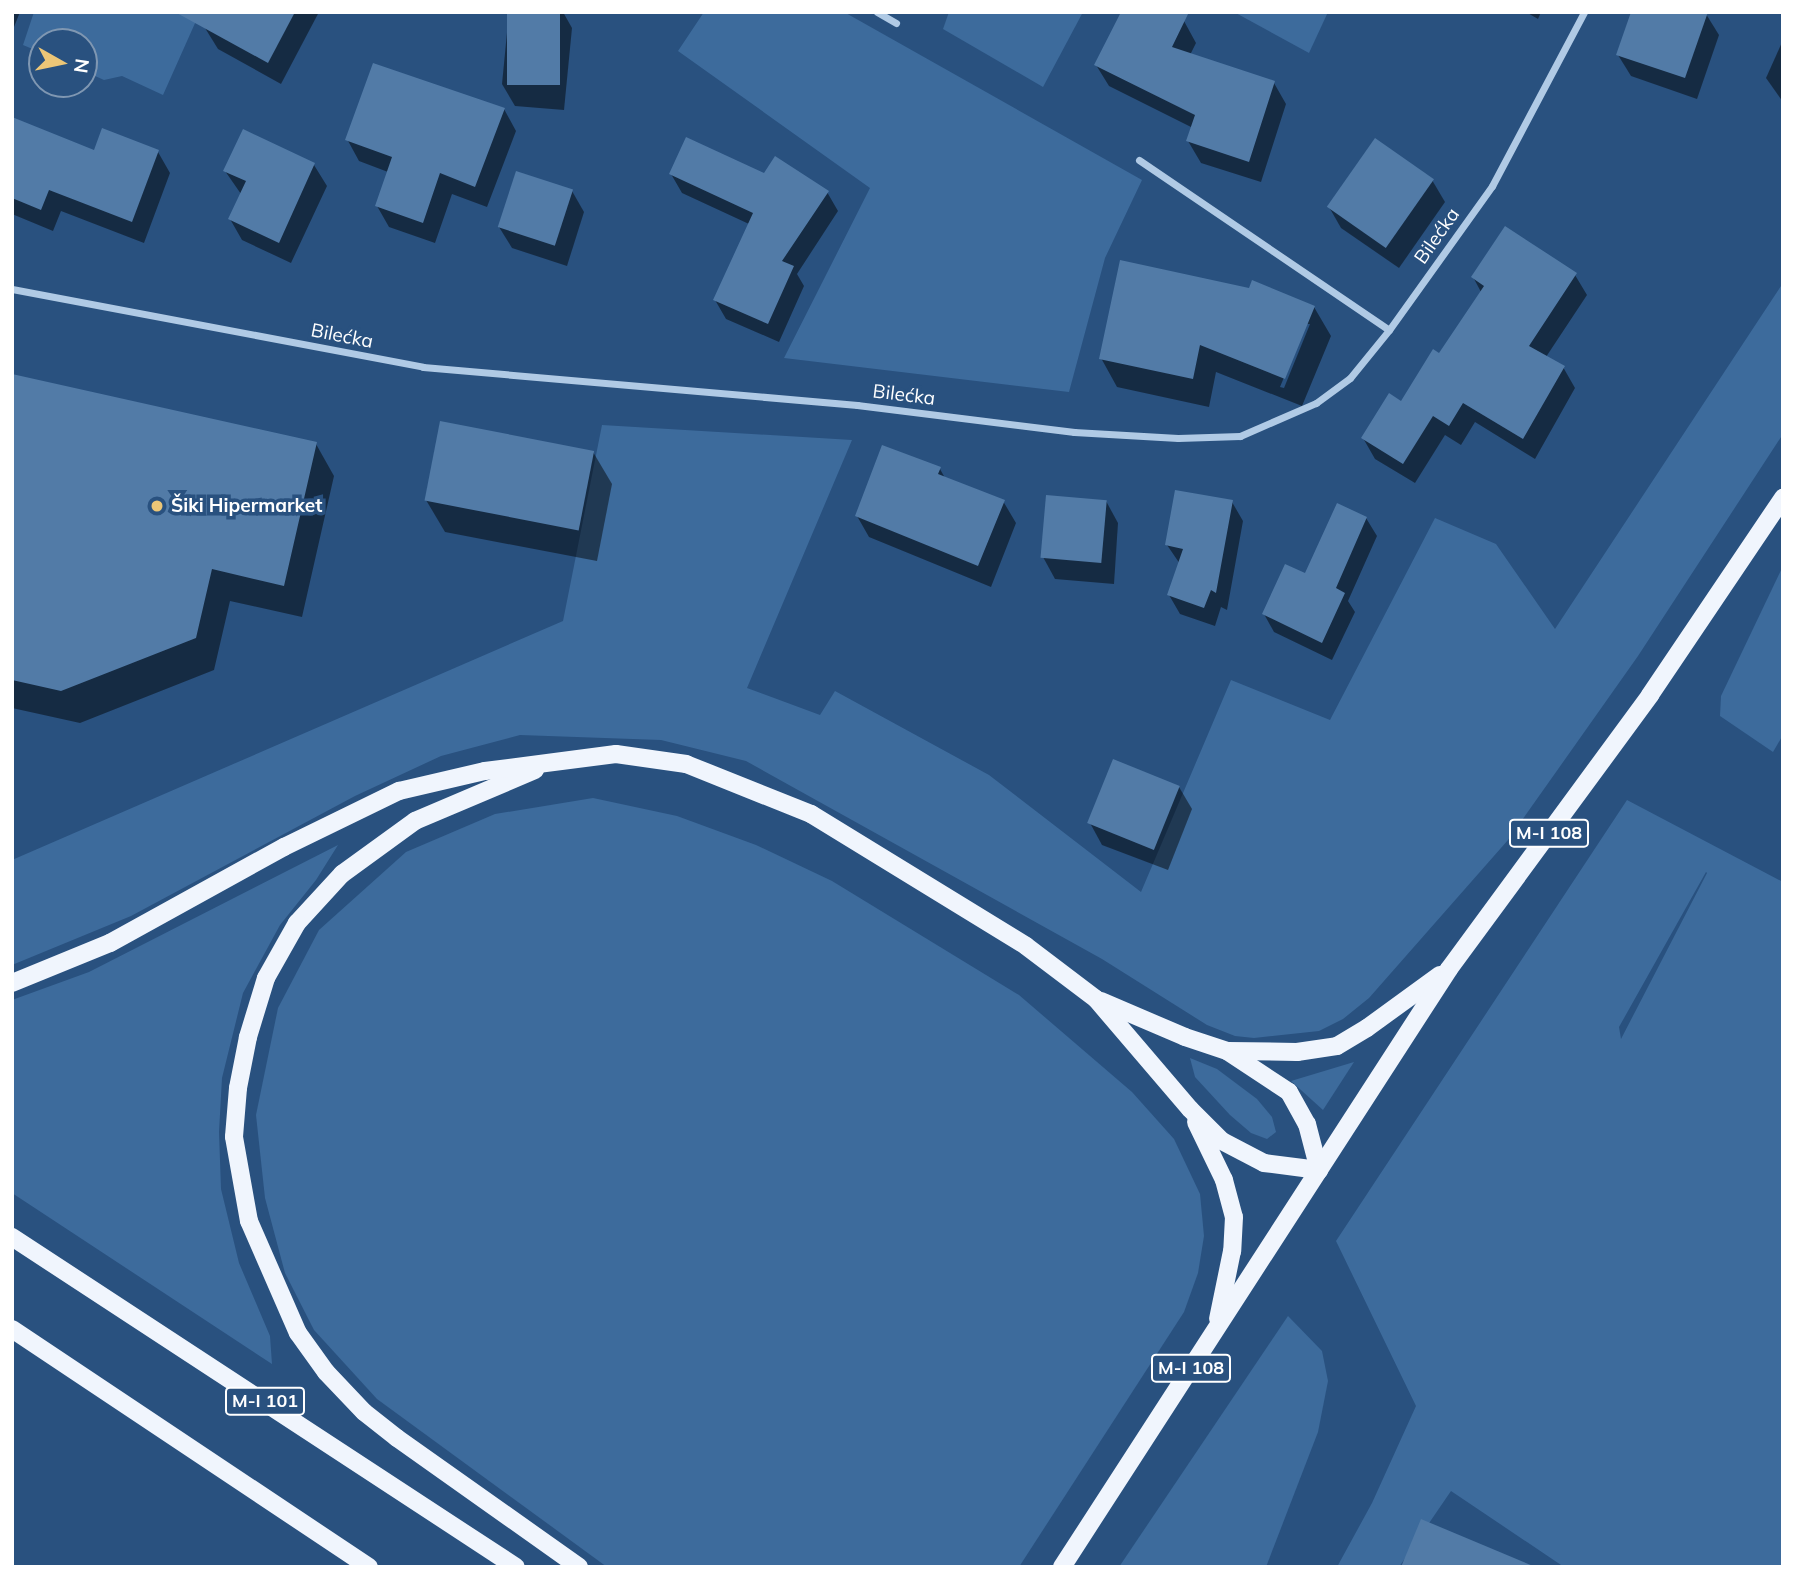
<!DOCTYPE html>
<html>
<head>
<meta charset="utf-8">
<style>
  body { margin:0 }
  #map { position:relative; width:1795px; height:1579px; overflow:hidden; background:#29517f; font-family:Mulish,sans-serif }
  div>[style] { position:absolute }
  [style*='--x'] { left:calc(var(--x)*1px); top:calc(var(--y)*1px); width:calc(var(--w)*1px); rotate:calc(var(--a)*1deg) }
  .green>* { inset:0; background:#3d6b9c }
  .shadow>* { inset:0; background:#0007 }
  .building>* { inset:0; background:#527ba7; transform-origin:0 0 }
  .minor>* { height:7px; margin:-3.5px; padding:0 3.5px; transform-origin:3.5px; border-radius:3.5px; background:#b0cae5 }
  .primary>* { height:18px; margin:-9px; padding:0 9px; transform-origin:9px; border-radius:9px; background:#f0f5fd }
  .dots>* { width:19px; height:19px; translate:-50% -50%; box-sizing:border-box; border:4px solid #29517f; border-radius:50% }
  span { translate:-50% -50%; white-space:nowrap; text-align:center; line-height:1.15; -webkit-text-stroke:7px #29517f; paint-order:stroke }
  .shield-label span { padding:2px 5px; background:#29517f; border:2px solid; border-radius:5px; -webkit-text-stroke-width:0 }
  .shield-label { font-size:18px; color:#fff; font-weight:700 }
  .street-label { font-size:19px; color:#fff }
  .poi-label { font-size:19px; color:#fff; font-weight:700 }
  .left { translate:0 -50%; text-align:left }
  .frame { position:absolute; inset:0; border:14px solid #fff; pointer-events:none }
  .north { position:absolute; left:28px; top:28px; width:70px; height:70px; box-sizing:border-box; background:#29517f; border:2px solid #7f97b2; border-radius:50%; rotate:99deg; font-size:19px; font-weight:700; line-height:28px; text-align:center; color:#fff }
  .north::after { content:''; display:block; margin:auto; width:24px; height:32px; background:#ecc677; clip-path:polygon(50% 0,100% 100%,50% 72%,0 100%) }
</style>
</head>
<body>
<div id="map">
  <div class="green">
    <div style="clip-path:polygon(34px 12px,200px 12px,163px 95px,122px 76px,104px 80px,84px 71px,84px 42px,42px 42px,42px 53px,23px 45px)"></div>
    <div style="clip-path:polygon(704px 12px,844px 12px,1142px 180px,1105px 258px,1069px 392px,784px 358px,870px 188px,678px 51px)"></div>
    <div style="clip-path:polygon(949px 12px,1083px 12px,1043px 87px,943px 29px)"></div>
    <div style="clip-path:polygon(1234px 12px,1328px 12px,1309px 53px)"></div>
    <div style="clip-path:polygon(1783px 283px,1783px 434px,1638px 656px,1508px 840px,1369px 998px,1343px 1019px,1319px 1031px,1254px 1038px,1235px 1036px,1207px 1025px,1102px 959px,746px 761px,661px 740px,520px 735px,441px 756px,355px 796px,131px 916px,12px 965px,12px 860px,563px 621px,602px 425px,852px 440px,747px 688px,820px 715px,835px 691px,989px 775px,1141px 892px,1231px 680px,1330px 720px,1435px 518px,1496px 544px,1555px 629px)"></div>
    <div style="clip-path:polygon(1783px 566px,1783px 735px,1773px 752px,1720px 716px,1721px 696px)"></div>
    <div style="clip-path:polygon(593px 798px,677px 816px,756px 845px,832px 881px,1019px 995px,1132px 1092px,1174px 1139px,1200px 1194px,1204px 1236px,1198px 1273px,1184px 1312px,1019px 1567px,607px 1567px,377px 1399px,314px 1330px,285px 1273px,265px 1198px,256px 1115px,278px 1008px,319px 930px,406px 852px,495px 814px)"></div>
    <div style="clip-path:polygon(evenodd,1627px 800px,1783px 882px,1783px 1567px,1564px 1567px,1451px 1491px,1399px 1567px,1337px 1567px,1372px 1503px,1416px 1406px,1336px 1241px,1627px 800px,1706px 872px,1707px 873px,1621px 1039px,1619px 1027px,1706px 872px)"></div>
    <div style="clip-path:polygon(338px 845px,316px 880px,280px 925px,243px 993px,222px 1078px,219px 1132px,221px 1189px,239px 1263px,270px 1336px,272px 1364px,12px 1193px,12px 1000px,89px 972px)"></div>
    <div style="clip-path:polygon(1190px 1058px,1217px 1069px,1257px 1099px,1272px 1117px,1276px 1132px,1267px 1139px,1251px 1133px,1230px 1115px,1195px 1077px)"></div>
    <div style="clip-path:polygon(1354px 1062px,1323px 1110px,1291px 1081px)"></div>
    <div style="clip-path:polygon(1288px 1316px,1322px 1351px,1328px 1381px,1318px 1432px,1266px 1567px,1119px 1567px)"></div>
  </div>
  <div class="shadow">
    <div style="clip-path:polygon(12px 12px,20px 12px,12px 32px)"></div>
    <div style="clip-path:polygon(213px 12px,319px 12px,281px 84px,218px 49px,205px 28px)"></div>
    <div style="clip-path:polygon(509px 12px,563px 12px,572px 28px,564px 110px,515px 106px,502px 84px)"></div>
    <div style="clip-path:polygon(1526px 12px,1541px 12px,1538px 19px)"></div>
    <div style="clip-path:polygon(1706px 14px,1719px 35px,1697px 99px,1631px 76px,1618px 55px)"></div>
    <div style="clip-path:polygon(1184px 21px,1196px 43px,1190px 55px,1274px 83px,1286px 104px,1261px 182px,1201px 163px,1188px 141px,1193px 128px,1109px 86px,1096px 65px)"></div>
    <div style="clip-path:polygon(1783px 40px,1783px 102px,1766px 78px)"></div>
    <div style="clip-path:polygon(504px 109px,516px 131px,487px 207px,452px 194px,435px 243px,389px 227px,377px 206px,388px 172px,359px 161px,347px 139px)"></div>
    <div style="clip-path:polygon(12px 123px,95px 152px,158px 152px,170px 173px,144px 243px,61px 211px,53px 231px,12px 214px)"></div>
    <div style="clip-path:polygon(314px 165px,327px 186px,291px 263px,242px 240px,230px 219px,241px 194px,225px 171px)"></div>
    <div style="clip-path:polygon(671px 174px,765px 175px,827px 192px,838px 211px,797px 274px,804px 286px,779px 342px,726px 319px,715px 300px,749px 224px,682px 193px)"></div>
    <div style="clip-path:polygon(1432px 180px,1445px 202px,1399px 268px,1341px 228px,1329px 207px)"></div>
    <div style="clip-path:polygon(572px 191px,584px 212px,567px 266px,512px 248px,499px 227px)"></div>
    <div style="clip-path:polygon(1575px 275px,1587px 295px,1546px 357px,1563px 367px,1575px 388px,1535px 459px,1475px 422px,1461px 445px,1445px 435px,1415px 483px,1375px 459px,1363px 438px,1402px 403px,1440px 356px,1481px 292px,1473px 277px)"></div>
    <div style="clip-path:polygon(evenodd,1314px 307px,1331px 336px,1302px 406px,1216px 372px,1209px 407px,1117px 387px,1101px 358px,1314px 307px,1306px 324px,1310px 324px,1284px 388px,1280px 387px,1306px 324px)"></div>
    <div style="clip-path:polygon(12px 375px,316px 444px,334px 476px,302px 617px,230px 601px,214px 670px,80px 723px,12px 708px)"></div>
    <div style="clip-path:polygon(593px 452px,612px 484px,597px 561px,445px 532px,426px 500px)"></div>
    <div style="clip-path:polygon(940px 469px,945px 478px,1003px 501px,1016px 523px,991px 587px,869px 537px,857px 516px)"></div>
    <div style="clip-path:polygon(1106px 501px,1118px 523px,1114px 584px,1055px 579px,1043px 557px)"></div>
    <div style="clip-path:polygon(1232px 502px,1243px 521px,1227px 610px,1221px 607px,1215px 626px,1180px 614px,1169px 595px,1180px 564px,1167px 545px)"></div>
    <div style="clip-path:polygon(1366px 518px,1377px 536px,1348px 601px,1355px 612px,1332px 660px,1274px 632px,1264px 614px)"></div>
    <div style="clip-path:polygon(1179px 787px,1192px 809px,1168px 870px,1102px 845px,1090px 823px)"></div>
  </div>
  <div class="building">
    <div style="clip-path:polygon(175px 12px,295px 12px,268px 63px)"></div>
    <div style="left:507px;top:12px;width:53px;height:73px"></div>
    <div style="clip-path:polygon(1121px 12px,1189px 12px,1172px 47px,1275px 81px,1249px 162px,1186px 141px,1195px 115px,1094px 65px)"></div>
    <div style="clip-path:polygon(1631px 12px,1708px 12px,1685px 78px,1616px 55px)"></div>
    <div style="clip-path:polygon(373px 63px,505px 108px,475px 187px,440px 173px,423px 223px,375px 206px,392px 157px,345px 140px)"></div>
    <div style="clip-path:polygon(12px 117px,94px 150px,102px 128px,159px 150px,132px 222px,49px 190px,41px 210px,12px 198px)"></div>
    <div style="clip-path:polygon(243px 129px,315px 163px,279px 243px,228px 219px,246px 181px,223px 171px)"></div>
    <div style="clip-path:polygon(686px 137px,764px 173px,775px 156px,829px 191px,782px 261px,794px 266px,768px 324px,713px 300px,753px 213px,669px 174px)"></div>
    <div style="left:1375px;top:138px;width:72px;height:84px;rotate:35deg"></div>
    <div style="left:516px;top:171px;width:60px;height:59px;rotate:18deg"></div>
    <div style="clip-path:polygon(1505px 226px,1577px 273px,1529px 346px,1565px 366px,1523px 439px,1463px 403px,1449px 426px,1433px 416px,1403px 464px,1361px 438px,1389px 393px,1401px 401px,1433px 349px,1439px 353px,1484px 286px,1471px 277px)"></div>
    <div style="clip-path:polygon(1120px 260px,1249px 288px,1252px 280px,1315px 306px,1285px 379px,1200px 345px,1193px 379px,1099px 359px)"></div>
    <div style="clip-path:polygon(12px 374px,317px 442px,284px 586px,212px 569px,196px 638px,61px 691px,12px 680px)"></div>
    <div style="left:440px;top:421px;width:157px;height:81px;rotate:11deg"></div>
    <div style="clip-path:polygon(882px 445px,941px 467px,938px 474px,1005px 500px,978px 566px,855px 516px)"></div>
    <div style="clip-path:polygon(1175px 490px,1233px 500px,1216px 593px,1211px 590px,1204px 608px,1167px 595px,1183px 549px,1165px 545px)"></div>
    <div style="left:1046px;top:495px;width:61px;height:63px;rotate:5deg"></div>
    <div style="clip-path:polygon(1337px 503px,1367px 517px,1336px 588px,1345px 593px,1322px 643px,1262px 614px,1285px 564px,1305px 573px)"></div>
    <div style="left:1113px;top:759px;width:72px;height:69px;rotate:22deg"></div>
    <div style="clip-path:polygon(1421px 1519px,1533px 1566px,1533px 1567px,1401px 1567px)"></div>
  </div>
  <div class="minor">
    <div style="--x:877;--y:12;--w:22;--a:30"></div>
    <div style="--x:1139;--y:160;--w:302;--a:34.2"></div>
    <div style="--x:12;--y:289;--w:418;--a:10.7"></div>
    <div style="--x:423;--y:367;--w:436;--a:5"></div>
    <div style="--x:857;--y:405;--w:219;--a:7.1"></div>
    <div style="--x:1074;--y:432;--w:104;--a:3.3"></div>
    <div style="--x:1178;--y:438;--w:62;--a:-1.8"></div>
    <div style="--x:1240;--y:436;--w:83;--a:-23.5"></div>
    <div style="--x:1316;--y:403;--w:42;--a:-36.3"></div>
    <div style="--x:1350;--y:378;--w:62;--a:-50.9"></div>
    <div style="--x:1389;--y:330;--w:177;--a:-54.4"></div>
    <div style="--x:1492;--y:186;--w:197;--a:-62.1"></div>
  </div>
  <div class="primary">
    <div style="--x:535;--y:770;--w:130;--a:157"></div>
    <div style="--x:415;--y:821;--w:90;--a:144"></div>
    <div style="--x:342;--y:874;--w:67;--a:132.6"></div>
    <div style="--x:297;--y:923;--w:63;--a:119.4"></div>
    <div style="--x:266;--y:978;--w:62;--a:107"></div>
    <div style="--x:248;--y:1037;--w:52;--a:101.1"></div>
    <div style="--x:238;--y:1088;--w:49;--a:94.7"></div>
    <div style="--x:234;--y:1137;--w:85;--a:79.9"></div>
    <div style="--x:249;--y:1221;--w:122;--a:66.4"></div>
    <div style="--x:298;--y:1333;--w:48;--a:54.3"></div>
    <div style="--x:326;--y:1372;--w:55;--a:46.5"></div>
    <div style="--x:364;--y:1412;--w:42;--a:38.2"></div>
    <div style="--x:397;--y:1438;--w:223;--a:35.3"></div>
    <div style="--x:12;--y:983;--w:106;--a:-22.2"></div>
    <div style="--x:110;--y:943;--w:199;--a:-28.9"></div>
    <div style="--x:284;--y:847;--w:128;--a:-26"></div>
    <div style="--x:399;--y:791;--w:88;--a:-13.1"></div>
    <div style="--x:485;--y:771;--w:132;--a:-7.4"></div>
    <div style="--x:616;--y:754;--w:71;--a:8.1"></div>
    <div style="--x:686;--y:764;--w:135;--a:21.8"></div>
    <div style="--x:811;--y:814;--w:252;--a:31.5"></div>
    <div style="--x:1026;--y:946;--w:88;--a:37.1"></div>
    <div style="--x:1096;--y:999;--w:145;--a:49.5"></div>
    <div style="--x:1190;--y:1109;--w:45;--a:45"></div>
    <div style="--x:1222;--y:1141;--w:47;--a:27.6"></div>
    <div style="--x:1264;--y:1163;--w:55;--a:7.3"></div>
    <div style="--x:1101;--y:1001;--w:91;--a:23.2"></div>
    <div style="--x:1185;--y:1037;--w:44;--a:18.4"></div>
    <div style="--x:1227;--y:1051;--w:74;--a:33.5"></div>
    <div style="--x:1289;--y:1092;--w:37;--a:61"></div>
    <div style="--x:1307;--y:1124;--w:48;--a:75.4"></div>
    <div style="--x:1228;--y:1051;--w:69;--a:0.8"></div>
    <div style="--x:1297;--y:1052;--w:40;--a:-8.5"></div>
    <div style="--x:1337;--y:1046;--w:35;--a:-31"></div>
    <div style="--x:1367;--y:1028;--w:90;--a:-36"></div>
    <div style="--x:1196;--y:1122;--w:64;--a:64.2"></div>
    <div style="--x:1224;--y:1180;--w:38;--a:75"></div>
    <div style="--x:1234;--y:1217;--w:34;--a:93"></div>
    <div style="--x:1232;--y:1251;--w:69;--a:101.6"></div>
    <div style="--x:12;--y:1237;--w:602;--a:33.22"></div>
    <div style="--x:12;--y:1329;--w:429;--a:33.7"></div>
    <div style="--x:1062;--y:1567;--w:712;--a:-57.09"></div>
    <div style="--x:1449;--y:969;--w:340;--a:-53.7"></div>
    <div style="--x:1650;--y:695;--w:238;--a:-56"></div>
  </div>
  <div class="dots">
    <div style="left:157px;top:506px;background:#ecc677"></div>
  </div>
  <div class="shield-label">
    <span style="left:1549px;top:833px">M-I 108</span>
    <span style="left:1191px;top:1368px">M-I 108</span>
    <span style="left:265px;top:1401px">M-I 101</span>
  </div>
  <div class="street-label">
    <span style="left:1437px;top:236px;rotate:-55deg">Bilećka</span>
    <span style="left:342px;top:336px;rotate:11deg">Bilećka</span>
    <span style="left:904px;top:395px;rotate:7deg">Bilećka</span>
  </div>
  <div class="poi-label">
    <span class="left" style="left:171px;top:506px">Šiki Hipermarket</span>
  </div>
  <div class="frame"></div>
  <div class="north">N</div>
</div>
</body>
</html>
